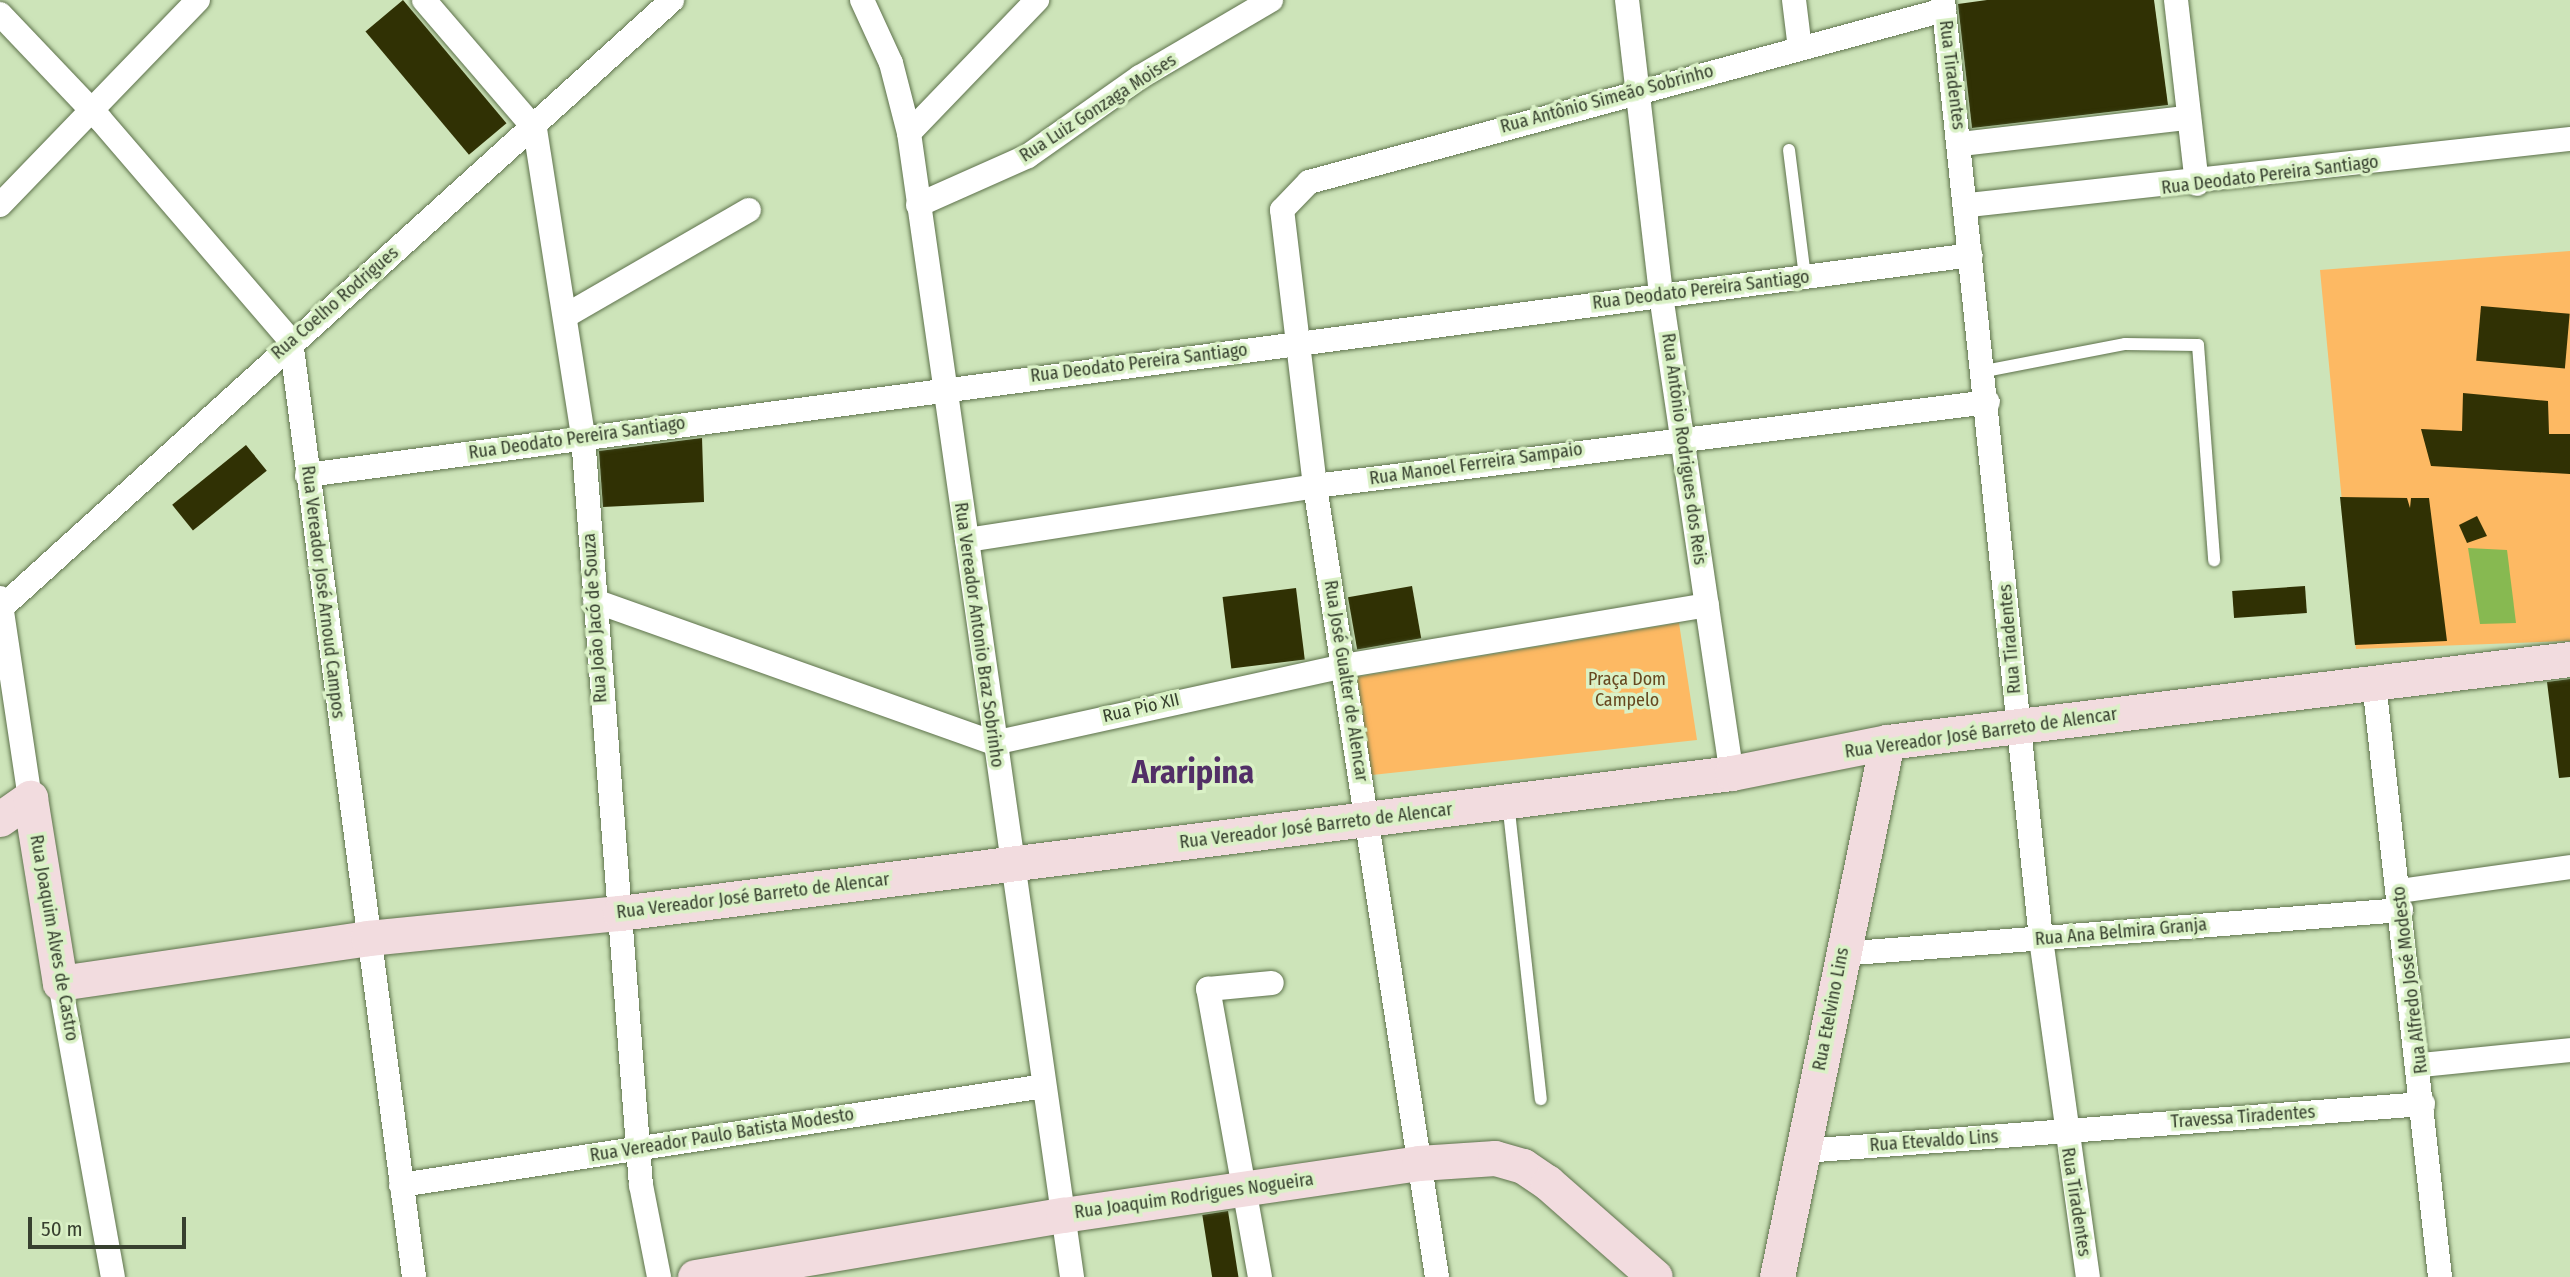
<!DOCTYPE html>
<html>
<head>
<meta charset="utf-8">
<style>
  body { margin:0 }
  #map { position:relative; width:2570px; height:1277px; overflow:hidden; background:#cde4b9; font-family:"Fira Sans Condensed",sans-serif }
  div>[style] { position:absolute }
  [style*='--x'] { left:calc(var(--x)*1px); top:calc(var(--y)*1px); width:calc(var(--w)*1px); rotate:calc(var(--a)*1deg) }
  .green>* { inset:0; background:#fdb963 }
  .water>* { inset:0; background:#87b951 }
  .building>* { inset:0; background:#303104; transform-origin:0 0 }
  .roads { filter:drop-shadow(0 0 2px #5e724c) drop-shadow(0 0 2px #5e724c) }
  .service>* { height:12px; margin:-6px; padding:0 6px; transform-origin:6px; border-radius:6px; background:#fff }
  .minor>* { height:24px; margin:-12px; padding:0 12px; transform-origin:12px; border-radius:12px; background:#fff }
  .secondary>* { height:35px; margin:-17.5px; padding:0 17.5px; transform-origin:17.5px; border-radius:17.5px; background:#f2dcdf }
  span { translate:-50% -50%; white-space:nowrap; text-align:center; line-height:1.15; -webkit-text-stroke:7px #daf1c6; paint-order:stroke }
  .street-label { font-size:18px; color:#37402f }
  .park-label { font-size:18px; color:#66471f }
  .town-label { font-size:32px; color:#522f67; font-weight:700 }
  .scale { position:absolute; left:28px; top:1217px; width:158px; height:32px; box-sizing:border-box; border:4px solid #37402f; border-top:0; padding-left:9px; font-size:21px; line-height:24px; white-space:nowrap; color:#37402f; -webkit-text-stroke:5px #daf1c6; paint-order:stroke }
</style>
</head>
<body>
<div id="map">
  <div class="green">
    <div style="clip-path:polygon(2570px 251px,2570px 641px,2356px 649px,2320px 270px)"></div>
    <div style="clip-path:polygon(1679px 623px,1697px 740px,1372px 775px,1357px 677px)"></div>
  </div>
  <div class="water">
    <div style="clip-path:polygon(2468px 548px,2507px 550px,2516px 623px,2480px 624px)"></div>
  </div>
  <div class="building">
    <div style="left:403px;top:0;width:161px;height:49px;rotate:50deg"></div>
    <div style="clip-path:polygon(1987px 0,2154px 0,2168px 105px,1972px 128px,1958px 4px)"></div>
    <div style="left:2481px;top:306px;width:89px;height:55px;rotate:5deg"></div>
    <div style="clip-path:polygon(2463px 393px,2548px 401px,2549px 434px,2570px 434px,2570px 474px,2431px 466px,2421px 429px,2462px 431px)"></div>
    <div style="clip-path:polygon(702px 438px,704px 502px,603px 507px,599px 451px)"></div>
    <div style="left:246px;top:445px;width:33px;height:95px;rotate:51deg"></div>
    <div style="clip-path:polygon(2340px 497px,2407px 498px,2410px 508px,2411px 498px,2429px 498px,2447px 641px,2355px 645px)"></div>
    <div style="clip-path:polygon(2477px 516px,2487px 536px,2467px 543px,2459px 525px)"></div>
    <div style="left:1412px;top:586px;width:53px;height:65px;rotate:80deg"></div>
    <div style="left:2305px;top:586px;width:27px;height:73px;rotate:86deg"></div>
    <div style="left:1296px;top:588px;width:72px;height:74px;rotate:83deg"></div>
    <div style="clip-path:polygon(2570px 679px,2570px 777px,2559px 778px,2547px 682px)"></div>
    <div style="left:1228px;top:1211px;width:67px;height:26px;rotate:81deg"></div>
  </div>
  <div class="roads">
    <div class="service">
      <div style="--x:1789;--y:150;--w:128;--a:82.8"></div>
      <div style="--x:1985;--y:371;--w:143;--a:-10.9"></div>
      <div style="--x:2125;--y:344;--w:73;--a:0.8"></div>
      <div style="--x:2198;--y:345;--w:216;--a:85.7"></div>
      <div style="--x:1508;--y:802;--w:299;--a:83.7"></div>
    </div>
    <div class="minor">
      <div style="--x:424;--y:0;--w:170;--a:49.3"></div>
      <div style="--x:535;--y:129;--w:312;--a:81.1"></div>
      <div style="--x:583;--y:437;--w:750;--a:85.57"></div>
      <div style="--x:641;--y:1185;--w:94;--a:78.9"></div>
      <div style="--x:862;--y:0;--w:69;--a:65.3"></div>
      <div style="--x:891;--y:63;--w:72;--a:75.6"></div>
      <div style="--x:909;--y:133;--w:1156;--a:81.89"></div>
      <div style="--x:1627;--y:0;--w:297;--a:83.4"></div>
      <div style="--x:1661;--y:295;--w:483;--a:81.6"></div>
      <div style="--x:1794;--y:0;--w:49;--a:83"></div>
      <div style="--x:1943;--y:0;--w:944;--a:84.04"></div>
      <div style="--x:2041;--y:939;--w:341;--a:82.1"></div>
      <div style="--x:2176;--y:0;--w:185;--a:83.5"></div>
      <div style="--x:0;--y:14;--w:145;--a:46.4"></div>
      <div style="--x:100;--y:119;--w:293;--a:49.3"></div>
      <div style="--x:291;--y:341;--w:944;--a:82.51"></div>
      <div style="--x:909;--y:133;--w:185;--a:-46.1"></div>
      <div style="--x:1961;--y:144;--w:226;--a:-6.6"></div>
      <div style="--x:0;--y:205;--w:285;--a:-46"></div>
      <div style="--x:918;--y:205;--w:120;--a:-24"></div>
      <div style="--x:1028;--y:156;--w:137;--a:-35.2"></div>
      <div style="--x:1140;--y:77;--w:152;--a:-30.4"></div>
      <div style="--x:1969;--y:205;--w:605;--a:-6.27"></div>
      <div style="--x:567;--y:315;--w:210;--a:-30"></div>
      <div style="--x:307;--y:475;--w:1678;--a:-7.53"></div>
      <div style="--x:967;--y:540;--w:352;--a:-8.8"></div>
      <div style="--x:1315;--y:486;--w:678;--a:-7.11"></div>
      <div style="--x:0;--y:598;--w:202;--a:81.5"></div>
      <div style="--x:595;--y:601;--w:424;--a:19.6"></div>
      <div style="--x:994;--y:743;--w:357;--a:-12.4"></div>
      <div style="--x:1343;--y:666;--w:369;--a:-9.5"></div>
      <div style="--x:0;--y:609;--w:907;--a:-42.18"></div>
      <div style="--x:2374;--y:683;--w:598;--a:83.66"></div>
      <div style="--x:2400;--y:891;--w:172;--a:-8"></div>
      <div style="--x:1841;--y:954;--w:562;--a:-4.49"></div>
      <div style="--x:60;--y:983;--w:299;--a:79.8"></div>
      <div style="--x:2421;--y:1065;--w:150;--a:-5.7"></div>
      <div style="--x:1804;--y:1151;--w:621;--a:-4.34"></div>
      <div style="--x:401;--y:1185;--w:651;--a:-8.75"></div>
      <div style="--x:1260;--y:1277;--w:293;--a:-100.2"></div>
      <div style="--x:1208;--y:989;--w:64;--a:-5.4"></div>
      <div style="--x:1437;--y:1277;--w:800;--a:-98.77"></div>
      <div style="--x:1315;--y:486;--w:278;--a:-96.8"></div>
      <div style="--x:1282;--y:210;--w:39;--a:-46"></div>
      <div style="--x:1309;--y:182;--w:658;--a:-15.16"></div>
    </div>
    <div class="secondary">
      <div style="--x:0;--y:819;--w:37;--a:-35"></div>
      <div style="--x:30;--y:798;--w:187;--a:80.8"></div>
      <div style="--x:60;--y:983;--w:311;--a:-8.3"></div>
      <div style="--x:368;--y:938;--w:253;--a:-5.7"></div>
      <div style="--x:620;--y:913;--w:1121;--a:-7.18"></div>
      <div style="--x:1732;--y:773;--w:158;--a:-11.3"></div>
      <div style="--x:1887;--y:742;--w:688;--a:-6.93"></div>
      <div style="--x:695;--y:1277;--w:373;--a:-9.6"></div>
      <div style="--x:1063;--y:1215;--w:360;--a:-8.3"></div>
      <div style="--x:1419;--y:1163;--w:76;--a:-3.8"></div>
      <div style="--x:1495;--y:1158;--w:29;--a:16"></div>
      <div style="--x:1523;--y:1166;--w:30;--a:34"></div>
      <div style="--x:1548;--y:1183;--w:142;--a:41.3"></div>
      <div style="--x:1777;--y:1277;--w:546;--a:-78.38"></div>
    </div>
  </div>
  <div class="street-label">
    <span style="left:1952px;top:75px;rotate:83deg">Rua Tiradentes</span>
    <span style="left:1607px;top:99px;rotate:-15deg">Rua Antônio Simeão Sobrinho</span>
    <span style="left:1098px;top:108px;rotate:-33deg">Rua Luiz Gonzaga Moises</span>
    <span style="left:2270px;top:175px;rotate:-7deg">Rua Deodato Pereira Santiago</span>
    <span style="left:1701px;top:290px;rotate:-7deg">Rua Deodato Pereira Santiago</span>
    <span style="left:335px;top:303px;rotate:-41deg">Rua Coelho Rodrigues</span>
    <span style="left:1139px;top:363px;rotate:-7deg">Rua Deodato Pereira Santiago</span>
    <span style="left:577px;top:438px;rotate:-8deg">Rua Deodato Pereira Santiago</span>
    <span style="left:1684px;top:449px;rotate:82deg">Rua Antônio Rodrigues dos Reis</span>
    <span style="left:1476px;top:464px;rotate:-8deg">Rua Manoel Ferreira Sampaio</span>
    <span style="left:323px;top:592px;rotate:83deg">Rua Vereador José Arnoud Campos</span>
    <span style="left:595px;top:618px;rotate:-94deg">Rua João Jacó de Souza</span>
    <span style="left:979px;top:635px;rotate:82deg">Rua Vereador Antonio Braz Sobrinho</span>
    <span style="left:2010px;top:639px;rotate:-95deg">Rua Tiradentes</span>
    <span style="left:1346px;top:681px;rotate:81deg">Rua José Gualter de Alencar</span>
    <span style="left:1141px;top:708px;rotate:-13deg">Rua Pio XII</span>
    <span style="left:1981px;top:733px;rotate:-8deg">Rua Vereador José Barreto de Alencar</span>
    <span style="left:1316px;top:826px;rotate:-7deg">Rua Vereador José Barreto de Alencar</span>
    <span style="left:753px;top:896px;rotate:-7deg">Rua Vereador José Barreto de Alencar</span>
    <span style="left:2121px;top:932px;rotate:-5deg">Rua Ana Belmira Granja</span>
    <span style="left:54px;top:938px;rotate:80deg">Rua Joaquim Alves de Castro</span>
    <span style="left:2410px;top:980px;rotate:-97deg">Rua Alfredo José Modesto</span>
    <span style="left:1831px;top:1009px;rotate:-79deg">Rua Etelvino Lins</span>
    <span style="left:2243px;top:1117px;rotate:-4deg">Travessa Tiradentes</span>
    <span style="left:722px;top:1135px;rotate:-9deg">Rua Vereador Paulo Batista Modesto</span>
    <span style="left:1934px;top:1141px;rotate:-4deg">Rua Etevaldo Lins</span>
    <span style="left:1194px;top:1196px;rotate:-8deg">Rua Joaquim Rodrigues Nogueira</span>
    <span style="left:2076px;top:1202px;rotate:81deg">Rua Tiradentes</span>
  </div>
  <div class="park-label">
    <span style="left:1627px;top:690px">Praça Dom<br>Campelo</span>
  </div>
  <div class="town-label">
    <span style="left:1193px;top:772px">Araripina</span>
  </div>
  <div class="scale">50 m</div>
</div>
</body>
</html>
